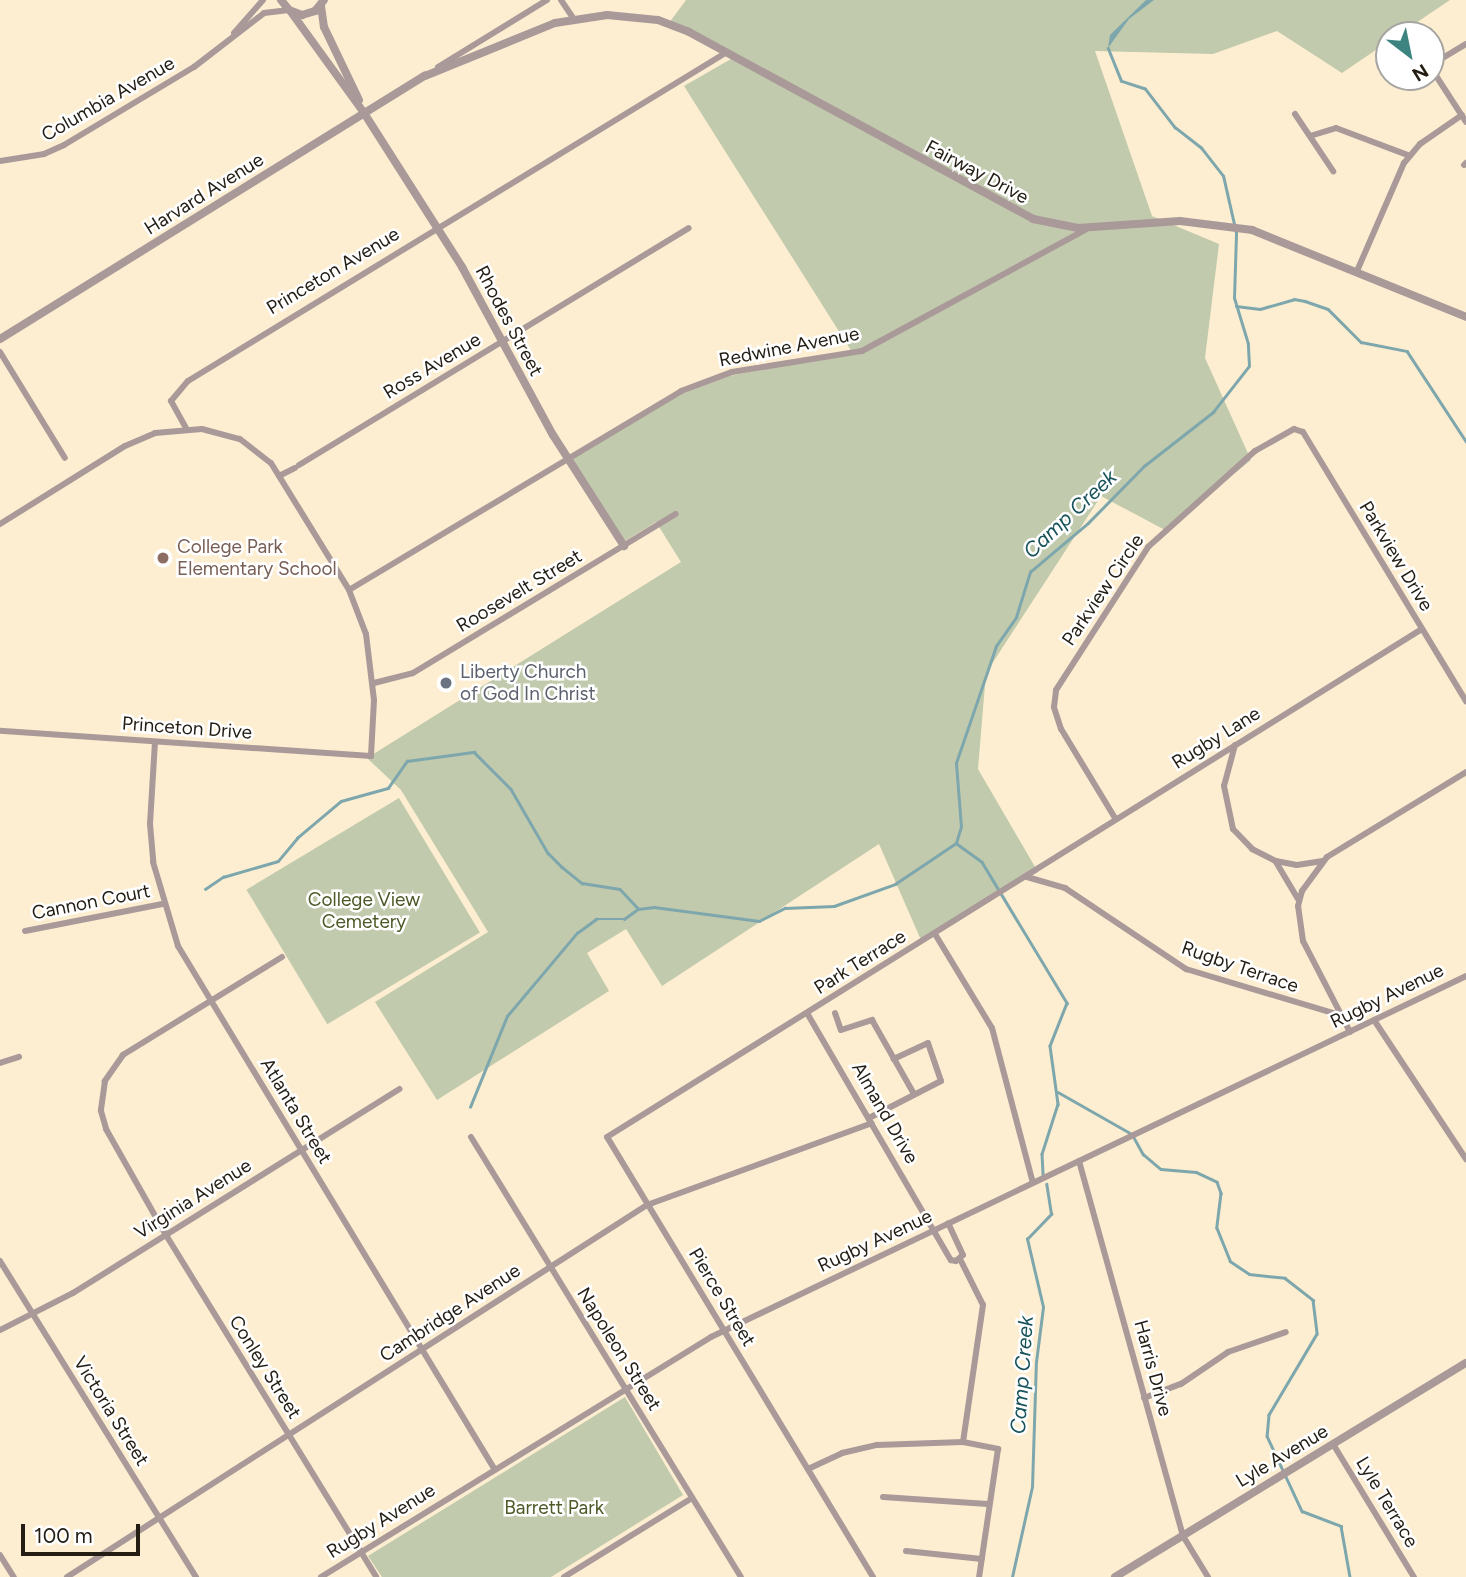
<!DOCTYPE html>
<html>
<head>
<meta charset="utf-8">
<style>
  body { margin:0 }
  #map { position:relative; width:1466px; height:1577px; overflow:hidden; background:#fdeed1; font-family:Figtree,sans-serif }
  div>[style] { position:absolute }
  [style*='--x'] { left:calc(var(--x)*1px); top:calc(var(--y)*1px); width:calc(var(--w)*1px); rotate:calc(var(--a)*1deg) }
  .green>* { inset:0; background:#c1caac; transform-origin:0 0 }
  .water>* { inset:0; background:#7ea7ad }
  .stream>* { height:2.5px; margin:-1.25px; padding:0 1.25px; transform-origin:1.25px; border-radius:1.25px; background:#7ea7ad }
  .minor>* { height:6px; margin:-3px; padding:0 3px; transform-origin:3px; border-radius:3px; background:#a99 }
  .tertiary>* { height:8px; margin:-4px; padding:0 4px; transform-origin:4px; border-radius:4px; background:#a99 }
  .dots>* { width:19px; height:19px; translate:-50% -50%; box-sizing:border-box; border:4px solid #fff; border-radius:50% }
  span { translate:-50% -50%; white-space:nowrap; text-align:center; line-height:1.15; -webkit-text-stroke:5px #fff; paint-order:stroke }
  .street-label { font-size:19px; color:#231d13 }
  .education-label { font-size:19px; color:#785e54 }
  .left { translate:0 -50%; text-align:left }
  .worship-label { font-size:19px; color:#5b616d }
  .park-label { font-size:19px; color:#4c5926 }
  .water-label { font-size:21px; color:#19535b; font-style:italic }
  .north { position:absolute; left:1375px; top:21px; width:70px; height:70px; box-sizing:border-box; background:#fff; border:2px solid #a7a5a1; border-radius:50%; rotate:148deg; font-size:19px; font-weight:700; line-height:28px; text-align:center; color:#231d13 }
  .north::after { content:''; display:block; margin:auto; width:24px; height:32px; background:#3d8480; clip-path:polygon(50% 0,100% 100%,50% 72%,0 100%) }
  .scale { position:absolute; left:21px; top:1524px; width:119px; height:32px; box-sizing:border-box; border:4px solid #231d13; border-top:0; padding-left:9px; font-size:21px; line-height:24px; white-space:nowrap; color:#231d13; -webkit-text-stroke:5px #fff; paint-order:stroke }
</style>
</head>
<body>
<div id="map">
  <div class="green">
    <div style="clip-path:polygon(686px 0,1450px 0,1398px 35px,1389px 35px,1389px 41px,1342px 73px,1277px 31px,1213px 54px,1095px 51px,1152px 216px,1219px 244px,1205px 358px,1251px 460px,1165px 530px,1101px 496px,986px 673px,978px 769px,1038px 872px,921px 940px,879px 844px,662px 986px,626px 929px,587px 953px,609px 991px,437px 1100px,375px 1002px,488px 932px,401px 790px,367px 758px,681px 562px,656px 522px,623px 542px,569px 456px,682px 393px,729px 376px,852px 352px,684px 86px,731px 59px,669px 23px)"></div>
    <div style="left:399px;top:798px;width:157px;height:178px;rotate:59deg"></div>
    <div style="clip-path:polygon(625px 1397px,683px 1495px,551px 1577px,382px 1577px,368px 1556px)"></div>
  </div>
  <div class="water">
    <div style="clip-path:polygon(1146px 0,1154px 0,1129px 19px,1108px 48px,1110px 35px)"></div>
  </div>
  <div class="stream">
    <div style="--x:1236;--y:306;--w:24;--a:7"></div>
    <div style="--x:1260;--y:309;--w:35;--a:-16"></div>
    <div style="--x:1294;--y:299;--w:11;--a:10"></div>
    <div style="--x:1305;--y:301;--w:24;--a:19"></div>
    <div style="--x:1328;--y:309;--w:47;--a:45"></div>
    <div style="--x:1361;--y:342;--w:47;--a:11.1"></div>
    <div style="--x:1407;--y:351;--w:108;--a:56.8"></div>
    <div style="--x:956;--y:843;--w:17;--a:-73"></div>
    <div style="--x:961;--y:827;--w:64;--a:-94.5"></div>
    <div style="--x:956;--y:763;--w:124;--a:-71.1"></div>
    <div style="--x:996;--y:646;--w:35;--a:-55"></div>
    <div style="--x:1016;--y:617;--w:47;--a:-72.7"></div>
    <div style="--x:1030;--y:572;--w:76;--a:-40.2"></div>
    <div style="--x:1088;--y:523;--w:80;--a:-45.5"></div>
    <div style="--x:1144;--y:466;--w:88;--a:-38"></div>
    <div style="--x:1213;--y:412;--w:58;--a:-52"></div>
    <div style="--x:1249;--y:366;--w:22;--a:-93"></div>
    <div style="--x:1248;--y:344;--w:48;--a:-106.9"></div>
    <div style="--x:1234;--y:298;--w:65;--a:-88.2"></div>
    <div style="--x:1236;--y:233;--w:58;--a:-102.8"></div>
    <div style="--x:1223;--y:176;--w:36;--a:-128"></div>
    <div style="--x:1201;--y:148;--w:33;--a:-142"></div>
    <div style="--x:1175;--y:128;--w:49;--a:-127.6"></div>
    <div style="--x:1145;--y:89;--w:25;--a:-162"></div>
    <div style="--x:1121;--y:81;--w:35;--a:-112"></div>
    <div style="--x:956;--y:843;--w:32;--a:36"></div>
    <div style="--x:982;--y:862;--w:165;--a:58.9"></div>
    <div style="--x:1067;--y:1003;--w:46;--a:111.6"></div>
    <div style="--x:1050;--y:1046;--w:59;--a:82.1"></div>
    <div style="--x:1058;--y:1104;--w:52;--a:107.7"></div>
    <div style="--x:1042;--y:1154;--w:22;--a:87"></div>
    <div style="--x:205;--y:889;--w:22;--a:-34"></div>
    <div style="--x:223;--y:877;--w:57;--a:-16.2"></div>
    <div style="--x:278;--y:861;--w:30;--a:-50"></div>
    <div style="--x:297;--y:838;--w:57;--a:-40.1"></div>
    <div style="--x:341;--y:801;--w:49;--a:-15.5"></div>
    <div style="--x:388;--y:788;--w:33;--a:-55"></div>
    <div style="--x:407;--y:761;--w:68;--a:-7.7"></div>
    <div style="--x:474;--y:752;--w:52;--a:45"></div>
    <div style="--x:511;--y:789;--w:74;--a:60"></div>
    <div style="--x:548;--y:853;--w:20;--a:45"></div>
    <div style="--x:562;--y:867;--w:26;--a:39"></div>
    <div style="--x:582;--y:883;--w:38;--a:9"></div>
    <div style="--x:620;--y:889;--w:26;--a:47"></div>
    <div style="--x:1058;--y:1092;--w:85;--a:29.6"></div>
    <div style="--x:1132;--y:1134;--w:23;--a:61"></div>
    <div style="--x:1143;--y:1154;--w:23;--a:40"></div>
    <div style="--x:1161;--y:1169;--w:35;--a:5"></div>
    <div style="--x:1196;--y:1172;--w:23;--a:25"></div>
    <div style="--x:1217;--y:1182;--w:12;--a:70"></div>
    <div style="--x:1221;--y:1193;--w:35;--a:97"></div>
    <div style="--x:1217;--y:1228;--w:35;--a:68"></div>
    <div style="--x:1230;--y:1261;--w:23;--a:34"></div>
    <div style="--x:1249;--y:1274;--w:36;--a:6"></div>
    <div style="--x:1285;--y:1278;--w:36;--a:38"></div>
    <div style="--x:1313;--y:1300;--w:34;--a:83"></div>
    <div style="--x:1317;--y:1334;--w:94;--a:120.7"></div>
    <div style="--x:1269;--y:1415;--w:21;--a:95"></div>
    <div style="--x:1267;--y:1436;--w:83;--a:65"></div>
    <div style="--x:1302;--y:1511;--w:42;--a:21"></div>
    <div style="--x:1341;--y:1526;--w:52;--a:80"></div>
    <div style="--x:470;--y:1107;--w:98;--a:-67.9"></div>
    <div style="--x:507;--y:1016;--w:109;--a:-49.9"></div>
    <div style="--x:577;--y:933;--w:24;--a:-36"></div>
    <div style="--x:596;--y:919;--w:28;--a:0"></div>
    <div style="--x:624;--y:919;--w:17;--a:-36"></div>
    <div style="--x:638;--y:909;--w:16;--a:-7"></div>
    <div style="--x:654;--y:907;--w:106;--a:7.6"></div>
    <div style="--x:759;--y:921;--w:29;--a:-27"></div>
    <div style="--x:785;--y:908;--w:49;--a:-2.3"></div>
    <div style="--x:834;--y:906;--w:65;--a:-19.8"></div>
    <div style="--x:895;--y:884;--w:73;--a:-33.9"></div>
    <div style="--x:1012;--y:1577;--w:92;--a:-77.5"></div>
    <div style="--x:1032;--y:1487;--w:125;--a:-88.2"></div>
    <div style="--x:1036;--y:1362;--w:55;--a:-82.7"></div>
    <div style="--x:1043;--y:1307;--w:70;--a:-103.2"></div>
    <div style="--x:1027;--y:1239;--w:35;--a:-46"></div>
    <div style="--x:1051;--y:1214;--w:30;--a:-99"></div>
  </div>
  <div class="minor">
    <div style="--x:561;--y:0;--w:22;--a:56"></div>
    <div style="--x:234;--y:33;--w:44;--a:-48.7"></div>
    <div style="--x:1431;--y:65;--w:41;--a:-31"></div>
    <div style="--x:438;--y:67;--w:128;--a:-31.6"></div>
    <div style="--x:1431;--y:68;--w:64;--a:57.1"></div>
    <div style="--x:1295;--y:114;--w:69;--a:56.3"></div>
    <div style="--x:1310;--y:136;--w:27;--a:-17"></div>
    <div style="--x:1336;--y:128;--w:79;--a:20.7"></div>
    <div style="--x:0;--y:161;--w:45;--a:-9"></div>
    <div style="--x:44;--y:154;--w:22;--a:-24"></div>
    <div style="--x:64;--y:145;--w:152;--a:-31"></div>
    <div style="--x:194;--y:67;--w:88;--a:-37.6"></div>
    <div style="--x:264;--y:13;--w:25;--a:-7"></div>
    <div style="--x:1464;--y:165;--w:3;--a:-45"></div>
    <div style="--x:1357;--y:271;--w:118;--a:-66.5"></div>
    <div style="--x:1404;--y:163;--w:25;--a:-50"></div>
    <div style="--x:1420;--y:144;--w:51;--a:-34.6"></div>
    <div style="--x:0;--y:352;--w:124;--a:58.5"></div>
    <div style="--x:186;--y:428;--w:31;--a:-119"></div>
    <div style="--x:171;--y:401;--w:26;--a:-50"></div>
    <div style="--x:188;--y:381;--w:631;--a:-31.4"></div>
    <div style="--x:299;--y:465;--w:456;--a:-31.3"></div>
    <div style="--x:279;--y:476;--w:18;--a:-27"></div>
    <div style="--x:0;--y:524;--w:147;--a:-32"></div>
    <div style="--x:125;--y:446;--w:33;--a:-23"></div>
    <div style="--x:155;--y:433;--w:47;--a:-4.9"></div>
    <div style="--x:202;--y:429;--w:39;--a:15"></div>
    <div style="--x:240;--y:439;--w:39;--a:38"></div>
    <div style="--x:271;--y:463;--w:149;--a:58.4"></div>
    <div style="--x:349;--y:590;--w:47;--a:68.9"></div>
    <div style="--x:366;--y:634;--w:66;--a:83.1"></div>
    <div style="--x:374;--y:700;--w:56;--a:93.1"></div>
    <div style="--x:371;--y:756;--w:372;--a:-176.1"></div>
    <div style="--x:349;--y:590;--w:387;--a:-30.9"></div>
    <div style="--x:681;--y:391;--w:54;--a:-20.4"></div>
    <div style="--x:732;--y:372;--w:132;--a:-9.2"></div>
    <div style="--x:862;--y:351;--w:254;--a:-28.5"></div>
    <div style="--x:374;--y:683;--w:40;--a:-14.4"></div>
    <div style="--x:413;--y:673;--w:307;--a:-31.2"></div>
    <div style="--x:155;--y:742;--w:82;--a:93.5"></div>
    <div style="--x:150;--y:824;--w:38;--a:85"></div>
    <div style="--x:153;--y:862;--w:88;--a:73.4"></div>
    <div style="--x:178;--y:946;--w:612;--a:58.83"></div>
    <div style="--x:1235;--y:745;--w:42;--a:105"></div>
    <div style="--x:1224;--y:786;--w:44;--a:78.2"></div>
    <div style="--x:1233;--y:829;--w:28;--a:46"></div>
    <div style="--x:1252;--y:849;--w:27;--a:27"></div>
    <div style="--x:1276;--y:861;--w:21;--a:11"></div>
    <div style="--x:1297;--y:865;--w:26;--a:-9"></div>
    <div style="--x:1115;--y:818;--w:104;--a:-121.2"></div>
    <div style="--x:1061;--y:729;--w:23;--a:-108"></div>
    <div style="--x:1054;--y:707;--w:17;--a:-83"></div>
    <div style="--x:1056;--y:690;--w:170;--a:-57.2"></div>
    <div style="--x:1148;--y:547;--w:144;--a:-41.9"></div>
    <div style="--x:1255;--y:451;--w:45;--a:-29.4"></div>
    <div style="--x:1294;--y:429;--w:9;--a:18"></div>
    <div style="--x:1303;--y:432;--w:315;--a:58.8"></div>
    <div style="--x:1276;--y:862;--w:43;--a:59.3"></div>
    <div style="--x:1027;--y:877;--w:40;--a:16"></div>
    <div style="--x:1065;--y:888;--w:146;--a:33.8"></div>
    <div style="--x:1186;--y:969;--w:160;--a:16.7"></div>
    <div style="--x:25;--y:931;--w:140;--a:-11.1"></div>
    <div style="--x:935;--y:934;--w:110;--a:58.8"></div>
    <div style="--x:992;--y:1028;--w:160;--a:75.2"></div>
    <div style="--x:282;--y:957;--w:187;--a:148.4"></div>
    <div style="--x:123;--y:1055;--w:32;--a:125"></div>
    <div style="--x:105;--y:1081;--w:30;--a:98"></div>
    <div style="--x:101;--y:1111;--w:19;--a:74"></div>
    <div style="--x:106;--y:1129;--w:122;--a:60.5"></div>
    <div style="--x:166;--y:1235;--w:401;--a:58.4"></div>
    <div style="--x:807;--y:1013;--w:286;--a:59.8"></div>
    <div style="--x:951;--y:1260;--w:5;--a:11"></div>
    <div style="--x:956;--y:1261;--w:9;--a:-41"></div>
    <div style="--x:963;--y:1255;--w:35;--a:-115"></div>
    <div style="--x:835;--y:1013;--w:18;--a:71"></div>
    <div style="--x:841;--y:1030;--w:33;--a:-18"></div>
    <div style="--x:872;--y:1020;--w:85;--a:60.4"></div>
    <div style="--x:1374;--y:1020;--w:167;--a:56.5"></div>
    <div style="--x:1350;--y:1032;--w:102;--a:-117.3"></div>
    <div style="--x:1303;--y:941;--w:35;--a:-98"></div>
    <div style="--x:1298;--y:906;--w:16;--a:-75"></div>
    <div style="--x:1302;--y:891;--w:42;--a:-53.7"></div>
    <div style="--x:1327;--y:857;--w:163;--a:-31.4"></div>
    <div style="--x:0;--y:1063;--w:20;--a:-18"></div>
    <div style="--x:869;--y:1118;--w:81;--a:-27.2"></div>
    <div style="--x:941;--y:1081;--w:40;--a:-108.9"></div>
    <div style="--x:928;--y:1043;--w:38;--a:155"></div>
    <div style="--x:471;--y:1137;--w:516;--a:58.47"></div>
    <div style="--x:1079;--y:1161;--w:389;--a:74.5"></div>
    <div style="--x:1183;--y:1536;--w:48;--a:58.6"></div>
    <div style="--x:960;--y:1259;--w:51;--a:63.4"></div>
    <div style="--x:983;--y:1305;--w:138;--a:98.3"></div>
    <div style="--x:0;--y:1261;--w:372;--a:58.2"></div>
    <div style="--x:0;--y:1330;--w:82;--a:-26.9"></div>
    <div style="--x:73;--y:1293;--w:385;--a:-32"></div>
    <div style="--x:1144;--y:1398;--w:40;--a:-21"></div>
    <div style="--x:1181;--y:1384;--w:57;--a:-34.2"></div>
    <div style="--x:1228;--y:1352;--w:61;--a:-19"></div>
    <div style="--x:1333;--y:1444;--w:156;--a:58.7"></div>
    <div style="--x:808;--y:1469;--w:38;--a:-25"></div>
    <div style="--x:842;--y:1453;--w:36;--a:-13"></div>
    <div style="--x:877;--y:1445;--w:86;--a:-2"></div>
    <div style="--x:963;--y:1442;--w:36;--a:11"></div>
    <div style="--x:998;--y:1449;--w:129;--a:98.4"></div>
    <div style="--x:883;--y:1497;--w:105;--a:3.8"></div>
    <div style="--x:906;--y:1551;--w:76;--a:6"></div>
    <div style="--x:0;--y:1555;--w:26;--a:58"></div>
    <div style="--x:67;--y:1577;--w:689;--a:-32.68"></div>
    <div style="--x:647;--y:1205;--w:239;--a:-20"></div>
    <div style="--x:321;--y:1577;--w:458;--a:-31.6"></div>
    <div style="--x:711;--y:1337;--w:837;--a:-25.55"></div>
    <div style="--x:564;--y:1577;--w:150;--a:-31.7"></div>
    <div style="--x:873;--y:1577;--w:514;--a:-121.15"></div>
    <div style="--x:607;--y:1137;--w:960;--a:-31.94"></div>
  </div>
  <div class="tertiary">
    <div style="--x:281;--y:0;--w:13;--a:51"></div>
    <div style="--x:289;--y:10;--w:14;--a:21"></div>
    <div style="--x:302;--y:15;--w:14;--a:-17"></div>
    <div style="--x:315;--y:11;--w:14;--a:-51"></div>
    <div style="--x:321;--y:6;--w:21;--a:82"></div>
    <div style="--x:324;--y:27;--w:81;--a:64.4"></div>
    <div style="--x:291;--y:12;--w:125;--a:54.1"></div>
    <div style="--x:364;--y:113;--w:183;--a:57.5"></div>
    <div style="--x:462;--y:267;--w:191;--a:61.6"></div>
    <div style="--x:553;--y:435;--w:132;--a:57.4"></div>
    <div style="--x:0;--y:339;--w:500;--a:-31.8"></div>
    <div style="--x:425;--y:76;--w:140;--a:-22.2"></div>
    <div style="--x:555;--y:23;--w:53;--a:-8.7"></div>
    <div style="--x:607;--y:15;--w:51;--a:5.6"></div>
    <div style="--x:658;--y:20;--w:33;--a:21"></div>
    <div style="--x:689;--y:32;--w:392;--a:28.5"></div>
    <div style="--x:1033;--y:219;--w:46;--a:11.3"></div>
    <div style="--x:1078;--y:228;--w:102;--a:-3.9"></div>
    <div style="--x:1180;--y:221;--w:73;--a:7.1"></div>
    <div style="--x:1252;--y:230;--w:231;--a:22.1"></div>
    <div style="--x:1115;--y:1577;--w:411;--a:-31.4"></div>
  </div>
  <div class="dots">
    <div style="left:163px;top:558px;background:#8d6e63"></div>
    <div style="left:446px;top:683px;background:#6b7280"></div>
  </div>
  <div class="street-label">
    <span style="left:108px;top:99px;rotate:-30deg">Columbia Avenue</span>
    <span style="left:977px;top:172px;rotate:28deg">Fairway Drive</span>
    <span style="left:204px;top:194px;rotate:-32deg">Harvard Avenue</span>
    <span style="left:333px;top:271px;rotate:-31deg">Princeton Avenue</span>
    <span style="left:509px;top:321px;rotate:62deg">Rhodes Street</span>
    <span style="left:789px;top:347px;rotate:-11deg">Redwine Avenue</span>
    <span style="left:432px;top:366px;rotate:-31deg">Ross Avenue</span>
    <span style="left:1396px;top:556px;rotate:59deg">Parkview Drive</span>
    <span style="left:1103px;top:590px;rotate:-56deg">Parkview Circle</span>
    <span style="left:519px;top:591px;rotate:-31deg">Roosevelt Street</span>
    <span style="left:187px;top:728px;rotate:4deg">Princeton Drive</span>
    <span style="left:1216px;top:738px;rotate:-32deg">Rugby Lane</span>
    <span style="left:91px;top:902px;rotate:-11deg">Cannon Court</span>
    <span style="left:860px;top:962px;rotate:-32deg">Park Terrace</span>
    <span style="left:1240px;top:967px;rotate:19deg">Rugby Terrace</span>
    <span style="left:1387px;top:996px;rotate:-26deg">Rugby Avenue</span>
    <span style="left:296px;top:1111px;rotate:59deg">Atlanta Street</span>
    <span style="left:885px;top:1113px;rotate:60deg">Almand Drive</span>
    <span style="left:193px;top:1199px;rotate:-32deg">Virginia Avenue</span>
    <span style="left:875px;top:1241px;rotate:-25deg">Rugby Avenue</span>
    <span style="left:722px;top:1297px;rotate:59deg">Pierce Street</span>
    <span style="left:450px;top:1313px;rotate:-33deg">Cambridge Avenue</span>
    <span style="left:619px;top:1349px;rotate:58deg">Napoleon Street</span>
    <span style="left:265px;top:1367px;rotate:58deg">Conley Street</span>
    <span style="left:1153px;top:1368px;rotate:75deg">Harris Drive</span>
    <span style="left:111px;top:1411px;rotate:58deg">Victoria Street</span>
    <span style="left:1282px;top:1456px;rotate:-31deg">Lyle Avenue</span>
    <span style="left:1387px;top:1502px;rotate:59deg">Lyle Terrace</span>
    <span style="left:381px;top:1521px;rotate:-32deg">Rugby Avenue</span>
  </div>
  <div class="education-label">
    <span class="left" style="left:177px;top:558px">College Park<br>Elementary School</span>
  </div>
  <div class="worship-label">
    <span class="left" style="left:460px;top:683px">Liberty Church<br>of God In Christ</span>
  </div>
  <div class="park-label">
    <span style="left:364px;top:911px">College View<br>Cemetery</span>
    <span style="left:554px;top:1508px">Barrett Park</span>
  </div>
  <div class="water-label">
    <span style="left:1070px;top:514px;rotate:-43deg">Camp Creek</span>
    <span style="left:1022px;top:1375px;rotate:-86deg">Camp Creek</span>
  </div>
  <div class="north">N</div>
  <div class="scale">100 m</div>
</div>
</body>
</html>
